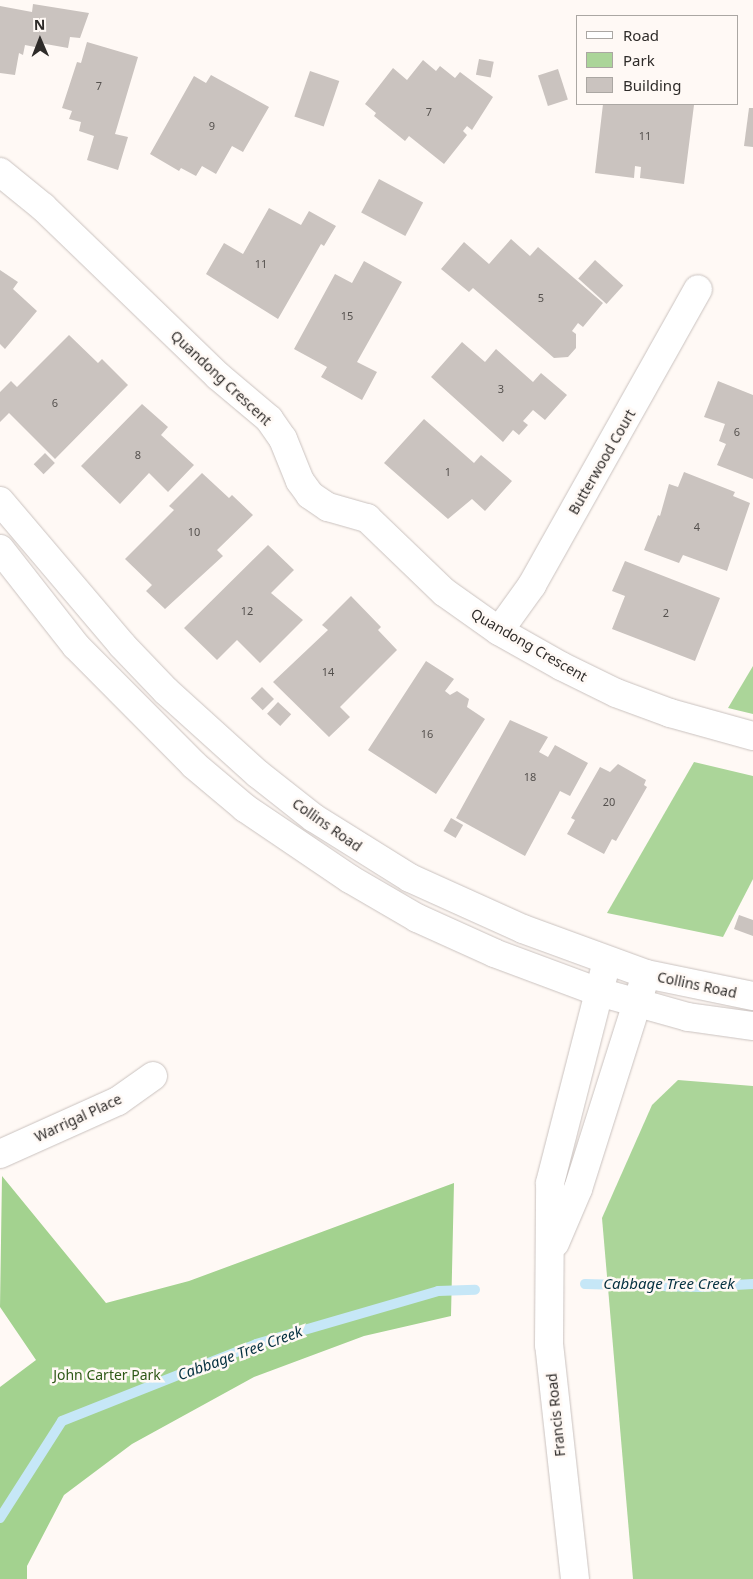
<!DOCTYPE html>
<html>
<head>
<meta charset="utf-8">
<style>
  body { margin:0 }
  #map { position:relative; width:753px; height:1579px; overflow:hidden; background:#fff9f5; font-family:"Noto Sans",sans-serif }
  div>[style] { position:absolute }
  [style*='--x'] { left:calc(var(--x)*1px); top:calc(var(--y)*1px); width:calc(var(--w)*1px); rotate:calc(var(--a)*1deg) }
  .green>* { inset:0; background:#abd599 }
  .forest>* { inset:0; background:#a3d28f }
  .stream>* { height:10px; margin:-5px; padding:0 5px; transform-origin:5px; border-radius:5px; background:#c6e7f7 }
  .building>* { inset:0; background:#cac3bf; transform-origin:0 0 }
  .roads { filter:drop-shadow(0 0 1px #cac2bf) drop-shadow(0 0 1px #cac2bf) }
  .minor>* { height:28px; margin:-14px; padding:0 14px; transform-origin:14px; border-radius:14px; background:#fff }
  .tertiary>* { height:28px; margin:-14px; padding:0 14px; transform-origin:14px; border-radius:14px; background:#fff }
  .secondary>* { height:28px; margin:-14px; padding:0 14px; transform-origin:14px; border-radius:14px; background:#fff }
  span { translate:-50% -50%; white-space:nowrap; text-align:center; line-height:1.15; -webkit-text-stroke:5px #fff9f5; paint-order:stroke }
  .number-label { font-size:11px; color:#55514e }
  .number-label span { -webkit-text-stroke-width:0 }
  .street-label { font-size:14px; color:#2e2b29 }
  .park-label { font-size:14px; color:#2e5816 }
  .water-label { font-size:15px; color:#053141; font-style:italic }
  .legend { position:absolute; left:576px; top:15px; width:162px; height:90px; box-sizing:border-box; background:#fff9f5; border:1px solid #aba7a3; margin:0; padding:6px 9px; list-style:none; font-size:15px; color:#2e2b29 }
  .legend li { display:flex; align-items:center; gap:10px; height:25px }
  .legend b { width:25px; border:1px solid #aba7a3 }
  .north { position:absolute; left:15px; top:15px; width:50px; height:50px; -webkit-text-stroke:4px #fff9f5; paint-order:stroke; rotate:359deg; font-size:14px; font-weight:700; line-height:20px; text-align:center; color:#2e2b29 }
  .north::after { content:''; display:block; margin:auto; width:18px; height:22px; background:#2e2b29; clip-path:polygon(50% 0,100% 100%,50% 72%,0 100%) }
</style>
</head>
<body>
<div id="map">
  <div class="green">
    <div style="clip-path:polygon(753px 666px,753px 714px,728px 708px)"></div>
    <div style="clip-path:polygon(694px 762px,753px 776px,753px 879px,723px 937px,607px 913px)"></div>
    <div style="clip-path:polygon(678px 1080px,753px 1086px,753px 1579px,633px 1579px,602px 1218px,652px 1105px)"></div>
  </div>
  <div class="forest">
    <div style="clip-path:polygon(2px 1176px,106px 1303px,189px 1281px,454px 1183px,451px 1316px,364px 1336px,254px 1377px,132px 1444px,64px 1495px,27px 1566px,27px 1579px,0 1579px,0 1387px,36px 1360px,0 1307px)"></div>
  </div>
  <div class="stream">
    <div style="--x:585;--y:1284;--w:115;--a:1.5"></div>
    <div style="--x:700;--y:1287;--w:53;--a:-3.2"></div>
    <div style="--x:0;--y:1518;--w:115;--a:-57.4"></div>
    <div style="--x:62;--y:1421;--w:209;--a:-21.6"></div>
    <div style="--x:256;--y:1344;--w:190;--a:-16.2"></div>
    <div style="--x:438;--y:1291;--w:37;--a:-2"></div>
  </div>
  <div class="building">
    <div style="clip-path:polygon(33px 4px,89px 13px,80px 38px,70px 37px,68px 48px,40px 43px,40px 48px,25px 45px,23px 55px,19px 53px,15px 75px,0 73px,0 6px,32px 12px)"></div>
    <div style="clip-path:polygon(87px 42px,138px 57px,115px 134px,128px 137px,118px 170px,87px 160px,94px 136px,79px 131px,81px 122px,69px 119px,72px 111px,62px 108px,77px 62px,81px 63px)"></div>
    <div style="left:479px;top:59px;width:15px;height:16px;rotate:11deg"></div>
    <div style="clip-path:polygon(423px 60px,436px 71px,440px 66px,455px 78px,460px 72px,493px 97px,472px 130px,467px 126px,463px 131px,467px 135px,444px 164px,409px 136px,405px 141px,374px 116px,376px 113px,365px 104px,393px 68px,407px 80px)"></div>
    <div style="left:558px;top:69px;width:32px;height:21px;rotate:72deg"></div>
    <div style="left:310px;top:71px;width:31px;height:48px;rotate:19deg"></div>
    <div style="clip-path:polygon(211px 75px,269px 107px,243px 152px,232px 146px,216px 174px,202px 166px,196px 176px,181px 168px,179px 171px,150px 154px,194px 76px,206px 83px)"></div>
    <div style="clip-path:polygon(603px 104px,694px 105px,684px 184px,640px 178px,641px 167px,635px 166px,634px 178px,595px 173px)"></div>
    <div style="clip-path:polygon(749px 108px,753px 108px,753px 147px,744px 146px)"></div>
    <div style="left:379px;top:179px;width:50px;height:38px;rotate:28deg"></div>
    <div style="clip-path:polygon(269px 208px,301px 225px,309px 211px,336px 226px,324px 246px,321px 244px,278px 319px,206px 274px,224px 243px,243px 254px)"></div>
    <div style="clip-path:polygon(511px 239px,530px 256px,538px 247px,603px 303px,583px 327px,578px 323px,572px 331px,576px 334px,576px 348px,568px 357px,554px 358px,473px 288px,469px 292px,441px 269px,464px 242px,489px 264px)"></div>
    <div style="left:595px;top:260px;width:38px;height:25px;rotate:42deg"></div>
    <div style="clip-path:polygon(364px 261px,402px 282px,357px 362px,377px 372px,362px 400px,321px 377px,327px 367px,294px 349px,335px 274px,352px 283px)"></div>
    <div style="clip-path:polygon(0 270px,18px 282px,13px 289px,37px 311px,5px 349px,0 344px)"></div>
    <div style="clip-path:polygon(69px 335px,98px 363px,102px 359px,128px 385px,55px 459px,9px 413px,0 422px,0 392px,11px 381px,17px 387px)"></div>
    <div style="clip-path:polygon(462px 342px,485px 362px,496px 349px,533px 382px,541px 373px,567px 395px,545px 420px,533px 410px,523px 421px,528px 425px,519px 435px,513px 430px,503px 442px,431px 377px)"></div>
    <div style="clip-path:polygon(718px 381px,753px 395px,753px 479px,717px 465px,726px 444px,719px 441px,725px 424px,704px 417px)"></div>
    <div style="clip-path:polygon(142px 404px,168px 427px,161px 435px,194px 465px,168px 492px,149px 473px,120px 504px,81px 466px)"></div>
    <div style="clip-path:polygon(424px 419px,474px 463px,481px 455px,512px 481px,485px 511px,472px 499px,448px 519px,384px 463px)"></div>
    <div style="left:45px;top:453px;width:14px;height:16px;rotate:45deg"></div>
    <div style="clip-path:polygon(684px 472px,735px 492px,733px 496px,750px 503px,727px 571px,683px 555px,679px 563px,644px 550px,658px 515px,660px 516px,669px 484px,678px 487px)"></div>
    <div style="clip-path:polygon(202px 473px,229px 498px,232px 495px,253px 515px,217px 550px,223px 556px,165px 609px,146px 591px,152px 585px,125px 559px,174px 510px,169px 506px)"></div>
    <div style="clip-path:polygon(268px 545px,294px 570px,271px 593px,303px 620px,260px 663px,237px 640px,217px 660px,184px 628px)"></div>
    <div style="clip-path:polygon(625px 561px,720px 598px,695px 661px,612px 629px,625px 596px,612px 591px)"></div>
    <div style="clip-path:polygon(351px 596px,381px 627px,378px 630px,397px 650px,340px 707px,350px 717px,329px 737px,273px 682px,328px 630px,322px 625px)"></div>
    <div style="clip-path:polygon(426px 661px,454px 679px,445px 691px,450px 695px,457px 691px,469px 699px,467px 707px,485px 719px,436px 794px,368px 750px)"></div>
    <div style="left:262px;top:687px;width:17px;height:16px;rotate:45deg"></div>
    <div style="left:278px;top:702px;width:18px;height:16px;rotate:43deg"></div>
    <div style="clip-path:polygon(510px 720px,548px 737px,539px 752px,548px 757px,555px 745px,588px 763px,570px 796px,560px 791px,525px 856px,456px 818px)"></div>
    <div style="clip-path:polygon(618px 764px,646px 780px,644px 785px,647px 787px,616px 841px,612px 839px,604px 854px,567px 834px,575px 820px,571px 818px,600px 767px,610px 772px)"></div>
    <div style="left:451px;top:818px;width:14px;height:15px;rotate:30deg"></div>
    <div style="clip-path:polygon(739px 915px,753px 920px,753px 936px,734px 929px)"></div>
  </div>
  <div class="roads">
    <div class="minor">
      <div style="--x:0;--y:172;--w:55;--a:39.1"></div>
      <div style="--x:43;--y:207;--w:243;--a:44"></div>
      <div style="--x:218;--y:376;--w:67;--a:40.1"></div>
      <div style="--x:269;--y:419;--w:24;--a:55"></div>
      <div style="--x:283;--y:439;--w:45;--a:68"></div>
      <div style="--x:300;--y:481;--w:17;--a:54"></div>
      <div style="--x:310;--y:495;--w:22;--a:34"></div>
      <div style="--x:328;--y:507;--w:41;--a:15.8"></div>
      <div style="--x:367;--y:518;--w:107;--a:43.9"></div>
      <div style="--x:444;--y:592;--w:67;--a:35.3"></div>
      <div style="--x:499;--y:631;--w:71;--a:29.4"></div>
      <div style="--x:561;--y:666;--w:61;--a:26.1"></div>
      <div style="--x:616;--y:693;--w:58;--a:20.3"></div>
      <div style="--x:670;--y:713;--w:86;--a:15.5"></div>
      <div style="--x:499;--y:631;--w:57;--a:-54.3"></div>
      <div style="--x:532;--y:585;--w:339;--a:-60.7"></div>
      <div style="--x:0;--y:1154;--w:129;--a:-24.2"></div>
      <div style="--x:118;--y:1101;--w:43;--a:-35.5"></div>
    </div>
    <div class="tertiary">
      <div style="--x:555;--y:1243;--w:59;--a:-66.9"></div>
      <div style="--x:578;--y:1189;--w:225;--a:-72.4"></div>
      <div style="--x:575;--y:1579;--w:235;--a:-96.3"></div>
      <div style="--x:549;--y:1345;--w:162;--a:-89.6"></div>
      <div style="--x:550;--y:1183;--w:229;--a:-75.6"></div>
    </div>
    <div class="secondary">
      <div style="--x:0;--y:501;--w:189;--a:49.7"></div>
      <div style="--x:122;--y:645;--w:64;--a:46.3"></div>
      <div style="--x:166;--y:691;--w:124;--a:42.1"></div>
      <div style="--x:258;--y:774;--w:71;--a:38.2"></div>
      <div style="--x:314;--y:818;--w:113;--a:32"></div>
      <div style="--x:410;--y:878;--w:124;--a:24.3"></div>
      <div style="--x:523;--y:929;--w:131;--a:20.1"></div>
      <div style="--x:646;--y:974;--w:109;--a:11.6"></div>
      <div style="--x:0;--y:549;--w:123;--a:51.9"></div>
      <div style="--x:76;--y:646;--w:168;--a:45.2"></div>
      <div style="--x:194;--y:765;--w:67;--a:40.1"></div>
      <div style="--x:245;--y:808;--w:127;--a:34.1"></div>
      <div style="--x:350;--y:879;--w:78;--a:30.2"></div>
      <div style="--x:417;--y:918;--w:85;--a:24.4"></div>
      <div style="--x:494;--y:953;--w:112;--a:20.4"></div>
      <div style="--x:599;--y:992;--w:92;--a:15.7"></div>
      <div style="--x:688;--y:1017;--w:66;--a:7.9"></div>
    </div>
  </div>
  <div class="number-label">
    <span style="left:99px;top:86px">7</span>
    <span style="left:429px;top:112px">7</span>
    <span style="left:212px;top:126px">9</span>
    <span style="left:645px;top:136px">11</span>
    <span style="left:261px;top:264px">11</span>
    <span style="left:541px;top:298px">5</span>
    <span style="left:347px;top:316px">15</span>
    <span style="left:501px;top:389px">3</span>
    <span style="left:55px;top:403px">6</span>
    <span style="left:737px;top:432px">6</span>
    <span style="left:138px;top:455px">8</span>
    <span style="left:448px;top:472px">1</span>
    <span style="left:697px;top:527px">4</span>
    <span style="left:194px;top:532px">10</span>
    <span style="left:247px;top:611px">12</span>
    <span style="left:666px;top:613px">2</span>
    <span style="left:328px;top:672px">14</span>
    <span style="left:427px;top:734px">16</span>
    <span style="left:530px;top:777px">18</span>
    <span style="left:609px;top:802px">20</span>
  </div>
  <div class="street-label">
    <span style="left:221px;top:378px;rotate:43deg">Quandong Crescent</span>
    <span style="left:602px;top:462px;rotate:-60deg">Butterwood Court</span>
    <span style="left:529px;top:645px;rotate:30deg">Quandong Crescent</span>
    <span style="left:327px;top:825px;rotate:35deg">Collins Road</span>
    <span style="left:697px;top:985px;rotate:12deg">Collins Road</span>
    <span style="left:78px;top:1118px;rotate:-25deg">Warrigal Place</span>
    <span style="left:556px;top:1415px;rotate:-96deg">Francis Road</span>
  </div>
  <div class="park-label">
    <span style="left:107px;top:1375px">John Carter Park</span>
  </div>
  <div class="water-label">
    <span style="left:669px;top:1284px">Cabbage Tree Creek</span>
    <span style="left:240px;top:1353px;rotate:-20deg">Cabbage Tree Creek</span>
  </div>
  <ul class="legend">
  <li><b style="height:6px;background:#fff"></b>Road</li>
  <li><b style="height:14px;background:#abd599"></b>Park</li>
  <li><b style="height:14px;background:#cac3bf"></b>Building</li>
  </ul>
  <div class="north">N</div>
</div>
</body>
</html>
